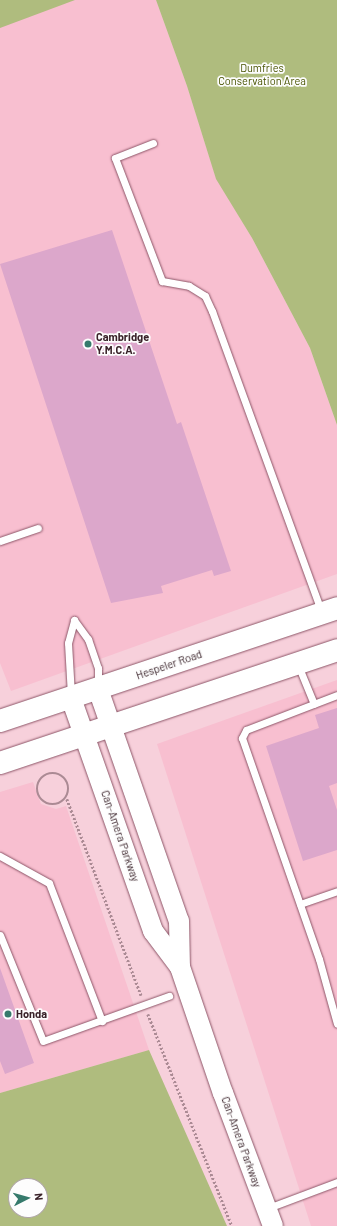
<!DOCTYPE html>
<html>
<head>
<meta charset="utf-8">
<style>
  body { margin:0 }
  #map { position:relative; width:337px; height:1226px; overflow:hidden; background:#f7d0db; font-family:Barlow,sans-serif }
  div>[style] { position:absolute }
  [style*='--x'] { left:calc(var(--x)*1px); top:calc(var(--y)*1px); width:calc(var(--w)*1px); rotate:calc(var(--a)*1deg) }
  .built>* { inset:0; background:#f8bfd0 }
  .green>* { inset:0; background:#afbc7e }
  .building>* { inset:0; background:#dca7cb }
  .path>* { height:2.5px; margin-top:-1.25px; transform-origin:0; background:repeating-linear-gradient(90deg,#ab8a94 0 2px,transparent 0 4px) }
  .path>.ring { margin:-1.25px; padding:0; box-sizing:content-box; background:none; border:2.5px solid #ab8a94; border-radius:50% }
  .roads { filter:drop-shadow(0 0 1px #8d5668) drop-shadow(0 0 1px #8d5668) }
  .service>* { height:7px; margin:-3.5px; padding:0 3.5px; transform-origin:3.5px; border-radius:3.5px; background:#fff }
  .secondary>* { height:20px; margin:-10px; padding:0 10px; transform-origin:10px; border-radius:10px; background:#fff }
  .primary>* { height:22px; margin:-11px; padding:0 11px; transform-origin:11px; border-radius:11px; background:#fff }
  .dots>* { width:11px; height:11px; translate:-50% -50%; box-sizing:border-box; border:2px solid #fdfdfd; border-radius:50% }
  span { translate:-50% -50%; white-space:nowrap; text-align:center; line-height:1.15; -webkit-text-stroke:3.5px #fdfdfd; paint-order:stroke }
  .park-label { font-size:11px; color:#485300 }
  .poi-label { font-size:11px; color:#392229; font-weight:700 }
  .left { translate:0 -50%; text-align:left }
  .street-label { font-size:11px; color:#392229 }
  .north { position:absolute; left:8px; top:1178px; width:40px; height:40px; box-sizing:border-box; background:#fdfdfd; border:1px solid #afa5a8; border-radius:50%; rotate:84deg; font-size:11px; font-weight:700; line-height:16px; text-align:center; color:#392229 }
  .north::after { content:''; display:block; margin:auto; width:14px; height:18px; background:#367a6c; clip-path:polygon(50% 0,100% 100%,50% 72%,0 100%) }
</style>
</head>
<body>
<div id="map">
  <div class="built">
    <div style="clip-path:polygon(73px 0,156px 0,187px 86px,216px 178px,252px 238px,310px 348px,337px 425px,337px 574px,11px 691px,0 663px,0 26px)"></div>
    <div style="clip-path:polygon(337px 680px,337px 1226px,311px 1226px,157px 744px)"></div>
    <div style="clip-path:polygon(33px 782px,41px 804px,56px 809px,66px 806px,149px 1050px,0 1093px,0 792px)"></div>
  </div>
  <div class="green">
    <div style="clip-path:polygon(0 0,75px 0,0 28px)"></div>
    <div style="clip-path:polygon(156px 0,337px 0,337px 425px,310px 348px,252px 238px,216px 179px,187px 86px)"></div>
    <div style="clip-path:polygon(evenodd,149px 1050px,227px 1226px,0 1226px,0 1093px,149px 1050px,16px 1186px,40px 1186px,40px 1210px,16px 1210px,16px 1186px)"></div>
  </div>
  <div class="building">
    <div style="clip-path:polygon(112px 230px,177px 424px,181px 422px,231px 571px,214px 576px,212px 570px,161px 586px,163px 593px,111px 603px,0 264px)"></div>
    <div style="clip-path:polygon(337px 708px,337px 783px,329px 786px,337px 810px,337px 850px,303px 861px,266px 746px,319px 728px,315px 715px)"></div>
    <div style="clip-path:polygon(0 968px,34px 1063px,5px 1074px,0 1061px)"></div>
  </div>
  <div class="path">
    <div class="ring" style="left:37px;top:773px;width:29.5px;height:29.5px"></div>
    <div style="--x:67;--y:799;--w:210;--a:69.3"></div>
    <div style="--x:148;--y:1014;--w:228;--a:68.4"></div>
  </div>
  <div class="roads">
    <div class="service">
      <div style="--x:153;--y:143;--w:41;--a:158.5"></div>
      <div style="--x:115;--y:158;--w:132;--a:69.1"></div>
      <div style="--x:162;--y:281;--w:27;--a:10"></div>
      <div style="--x:189;--y:286;--w:19;--a:32"></div>
      <div style="--x:205;--y:296;--w:17;--a:65"></div>
      <div style="--x:212;--y:311;--w:319;--a:70"></div>
      <div style="--x:0;--y:541;--w:40;--a:-18.9"></div>
      <div style="--x:74;--y:620;--w:24;--a:54"></div>
      <div style="--x:88;--y:639;--w:31;--a:71"></div>
      <div style="--x:98;--y:668;--w:18;--a:90"></div>
      <div style="--x:298;--y:665;--w:42;--a:67.7"></div>
      <div style="--x:71;--y:695;--w:52;--a:-93.3"></div>
      <div style="--x:68;--y:643;--w:24;--a:-75"></div>
      <div style="--x:337;--y:695;--w:97;--a:159"></div>
      <div style="--x:246;--y:730;--w:9;--a:117"></div>
      <div style="--x:242;--y:738;--w:234;--a:70.8"></div>
      <div style="--x:319;--y:959;--w:67;--a:74.5"></div>
      <div style="--x:0;--y:856;--w:56;--a:28.9"></div>
      <div style="--x:49;--y:883;--w:148;--a:69"></div>
      <div style="--x:300;--y:904;--w:39;--a:-19"></div>
      <div style="--x:0;--y:935;--w:114;--a:67.9"></div>
      <div style="--x:43;--y:1041;--w:134;--a:-19.7"></div>
      <div style="--x:268;--y:1208;--w:74;--a:-20.6"></div>
    </div>
    <div class="secondary">
      <div style="--x:98;--y:689;--w:246;--a:70.8"></div>
      <div style="--x:179;--y:921;--w:46;--a:88.8"></div>
      <div style="--x:180;--y:967;--w:133;--a:71.2"></div>
      <div style="--x:223;--y:1093;--w:142;--a:69.4"></div>
      <div style="--x:71;--y:698;--w:247;--a:70.6"></div>
      <div style="--x:153;--y:931;--w:45;--a:53.1"></div>
    </div>
    <div class="primary">
      <div style="--x:0;--y:721;--w:355;--a:-18.5"></div>
      <div style="--x:0;--y:763;--w:355;--a:-18.5"></div>
    </div>
  </div>
  <div class="dots">
    <div style="left:88px;top:344px;background:#367a6c"></div>
    <div style="left:8px;top:1014px;background:#367a6c"></div>
  </div>
  <div class="park-label">
    <span style="left:262px;top:75px">Dumfries<br>Conservation Area</span>
  </div>
  <div class="poi-label">
    <span class="left" style="left:96px;top:344px">Cambridge<br>Y.M.C.A.</span>
    <span class="left" style="left:16px;top:1014px">Honda</span>
  </div>
  <div class="street-label">
    <span style="left:169px;top:665px;rotate:-19deg">Hespeler Road</span>
    <span style="left:120px;top:836px;rotate:71deg">Can-Amera Parkway</span>
    <span style="left:241px;top:1142px;rotate:70deg">Can-Amera Parkway</span>
  </div>
  <div class="north">N</div>
</div>
</body>
</html>
